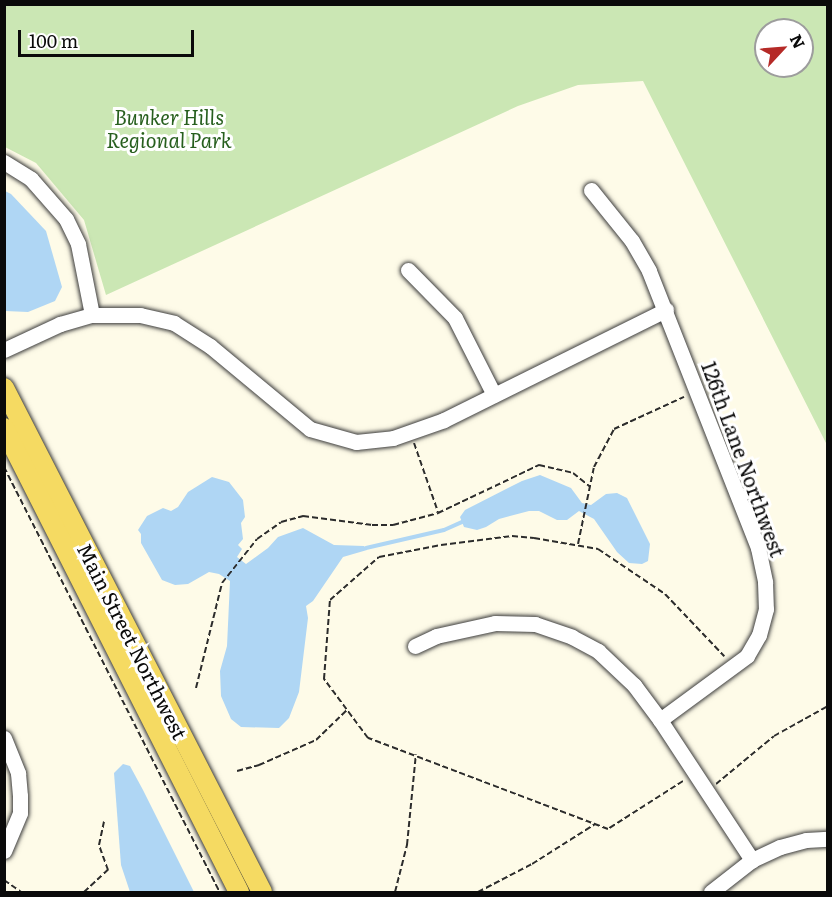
<!DOCTYPE html>
<html>
<head>
<meta charset="utf-8">
<style>
  body { margin:0 }
  #map { position:relative; width:832px; height:897px; overflow:hidden; background:#fefbe8; font-family:Literata,serif }
  div>[style] { position:absolute }
  [style*='--x'] { left:calc(var(--x)*1px); top:calc(var(--y)*1px); width:calc(var(--w)*1px); rotate:calc(var(--a)*1deg) }
  .green>* { inset:0; background:#cbe7b4 }
  .water>* { inset:0; background:#afd6f4 }
  .stream>* { height:4px; margin:-2px; padding:0 2px; transform-origin:2px; border-radius:2px; background:#afd6f4 }
  .path>* { height:2px; margin-top:-1px; transform-origin:0; background:repeating-linear-gradient(90deg,#2c2c2c 0 6px,transparent 0 9px) }
  .roads { filter:drop-shadow(0 0 2px #3d3d3d) drop-shadow(0 0 2px #3d3d3d) }
  .minor>* { height:15px; margin:-7.5px; padding:0 7.5px; transform-origin:7.5px; border-radius:7.5px; background:#fff }
  .major>* { height:20px; margin:-10px; padding:0 10px; transform-origin:10px; border-radius:10px; background:#f5da62 }
  span { translate:-50% -50%; white-space:nowrap; text-align:center; line-height:1.15; -webkit-text-stroke:6px #fff; paint-order:stroke }
  .park-label { font-size:20px; color:#275f1e; font-style:italic }
  .street-label { font-size:20px; color:#0a0a0a }
  .frame { position:absolute; inset:0; border:6px solid #0a0a0a; pointer-events:none }
  .north { position:absolute; left:754px; top:18px; width:60px; height:60px; box-sizing:border-box; background:#fff; border:2px solid #9d9d9d; border-radius:50%; rotate:64deg; font-size:16px; font-weight:700; line-height:24px; text-align:center; color:#0a0a0a }
  .north::after { content:''; display:block; margin:auto; width:21px; height:27px; background:#b52a27; clip-path:polygon(50% 0,100% 100%,50% 72%,0 100%) }
  .scale { position:absolute; left:18px; top:30px; width:176px; height:27px; box-sizing:border-box; border:3px solid #0a0a0a; border-top:0; padding-left:8px; font-size:18px; line-height:21px; white-space:nowrap; color:#0a0a0a; -webkit-text-stroke:4px #fff; paint-order:stroke }
</style>
</head>
<body>
<div id="map">
  <div class="green">
    <div style="clip-path:polygon(evenodd,4px 5px,827px 5px,827px 445px,643px 81px,578px 85px,518px 106px,106px 295px,84px 220px,36px 163px,5px 147px,4px 5px,766px 30px,802px 30px,802px 66px,766px 66px,766px 30px)"></div>
  </div>
  <div class="water">
    <div style="clip-path:polygon(5px 191px,11px 194px,46px 231px,62px 287px,55px 301px,28px 312px,5px 311px)"></div>
    <div style="clip-path:polygon(540px 475px,571px 488px,582px 503px,591px 505px,606px 494px,617px 493px,627px 498px,650px 544px,648px 561px,642px 564px,629px 563px,617px 552px,594px 519px,579px 511px,567px 520px,557px 520px,539px 511px,529px 511px,499px 519px,486px 527px,477px 530px,464px 527px,460px 517px,465px 510px,522px 481px)"></div>
    <div style="clip-path:polygon(212px 477px,229px 482px,243px 500px,245px 517px,241px 523px,243px 539px,238px 545px,242px 549px,237px 557px,246px 564px,268px 548px,278px 537px,303px 528px,334px 545px,364px 546px,367px 550px,343px 557px,313px 601px,306px 606px,308px 618px,299px 692px,289px 718px,279px 728px,241px 727px,231px 719px,221px 696px,220px 671px,227px 646px,230px 581px,219px 574px,209px 572px,188px 584px,175px 585px,162px 580px,141px 543px,141px 534px,138px 530px,147px 516px,163px 508px,171px 511px,178px 507px,188px 492px)"></div>
    <div style="clip-path:polygon(123px 764px,130px 766px,143px 790px,194px 892px,130px 892px,121px 865px,114px 773px)"></div>
  </div>
  <div class="stream">
    <div style="--x:366;--y:548;--w:80;--a:-13"></div>
    <div style="--x:444;--y:530;--w:20;--a:-24"></div>
  </div>
  <div class="path">
    <div style="--x:414;--y:443;--w:73;--a:70.8"></div>
    <div style="--x:4;--y:467;--w:477;--a:63.1"></div>
    <div style="--x:578;--y:544;--w:79;--a:-78.3"></div>
    <div style="--x:594;--y:467;--w:43;--a:-62.2"></div>
    <div style="--x:614;--y:429;--w:77;--a:-24.6"></div>
    <div style="--x:196;--y:688;--w:108;--a:-76.1"></div>
    <div style="--x:222;--y:583;--w:56;--a:-51.5"></div>
    <div style="--x:257;--y:539;--w:29;--a:-35"></div>
    <div style="--x:281;--y:522;--w:23;--a:-15"></div>
    <div style="--x:303;--y:516;--w:70;--a:7.4"></div>
    <div style="--x:372;--y:525;--w:21;--a:0"></div>
    <div style="--x:393;--y:525;--w:47;--a:-14.9"></div>
    <div style="--x:438;--y:513;--w:112;--a:-25.4"></div>
    <div style="--x:539;--y:465;--w:35;--a:13"></div>
    <div style="--x:573;--y:473;--w:22;--a:39"></div>
    <div style="--x:237;--y:771;--w:23;--a:-15"></div>
    <div style="--x:259;--y:765;--w:62;--a:-23.7"></div>
    <div style="--x:316;--y:740;--w:43;--a:-44.1"></div>
    <div style="--x:683;--y:781;--w:89;--a:147.4"></div>
    <div style="--x:608;--y:829;--w:257;--a:-159.2"></div>
    <div style="--x:368;--y:738;--w:74;--a:-126.7"></div>
    <div style="--x:324;--y:679;--w:79;--a:-85.7"></div>
    <div style="--x:330;--y:600;--w:65;--a:-41.3"></div>
    <div style="--x:379;--y:557;--w:63;--a:-11"></div>
    <div style="--x:441;--y:545;--w:72;--a:-7.2"></div>
    <div style="--x:512;--y:536;--w:22;--a:5"></div>
    <div style="--x:534;--y:538;--w:65;--a:9.8"></div>
    <div style="--x:598;--y:549;--w:81;--a:33.9"></div>
    <div style="--x:665;--y:594;--w:86;--a:46.4"></div>
    <div style="--x:716;--y:784;--w:75;--a:-39.6"></div>
    <div style="--x:774;--y:736;--w:62;--a:-29.1"></div>
    <div style="--x:4;--y:880;--w:21;--a:35"></div>
    <div style="--x:84;--y:892;--w:33;--a:-43"></div>
    <div style="--x:108;--y:870;--w:27;--a:-110"></div>
    <div style="--x:99;--y:845;--w:24;--a:-78"></div>
    <div style="--x:395;--y:892;--w:49;--a:-75.7"></div>
    <div style="--x:407;--y:845;--w:91;--a:-84.4"></div>
    <div style="--x:478;--y:892;--w:61;--a:-27.4"></div>
    <div style="--x:532;--y:864;--w:75;--a:-32.4"></div>
  </div>
  <div class="roads">
    <div class="minor">
      <div style="--x:4;--y:162;--w:32;--a:32"></div>
      <div style="--x:31;--y:179;--w:53;--a:48.8"></div>
      <div style="--x:66;--y:219;--w:28;--a:64"></div>
      <div style="--x:78;--y:244;--w:72;--a:78.8"></div>
      <div style="--x:591;--y:190;--w:65;--a:51.2"></div>
      <div style="--x:632;--y:241;--w:34;--a:60"></div>
      <div style="--x:649;--y:271;--w:298;--a:68.5"></div>
      <div style="--x:758;--y:548;--w:35;--a:78"></div>
      <div style="--x:765;--y:582;--w:27;--a:88"></div>
      <div style="--x:766;--y:609;--w:27;--a:105"></div>
      <div style="--x:759;--y:635;--w:24;--a:120"></div>
      <div style="--x:747;--y:656;--w:108;--a:143.7"></div>
      <div style="--x:408;--y:270;--w:67;--a:45.6"></div>
      <div style="--x:455;--y:318;--w:86;--a:63.1"></div>
      <div style="--x:4;--y:350;--w:62;--a:-24.9"></div>
      <div style="--x:60;--y:324;--w:33;--a:-16"></div>
      <div style="--x:92;--y:315;--w:48;--a:0"></div>
      <div style="--x:140;--y:315;--w:35;--a:13"></div>
      <div style="--x:174;--y:323;--w:43;--a:32.6"></div>
      <div style="--x:210;--y:346;--w:130;--a:39.7"></div>
      <div style="--x:310;--y:429;--w:48;--a:15.8"></div>
      <div style="--x:356;--y:442;--w:37;--a:-6"></div>
      <div style="--x:393;--y:438;--w:54;--a:-19.4"></div>
      <div style="--x:444;--y:420;--w:248;--a:-26.4"></div>
      <div style="--x:415;--y:646;--w:23;--a:-25"></div>
      <div style="--x:436;--y:636;--w:60;--a:-12.4"></div>
      <div style="--x:495;--y:623;--w:40;--a:1.4"></div>
      <div style="--x:535;--y:624;--w:39;--a:19"></div>
      <div style="--x:572;--y:637;--w:30;--a:28"></div>
      <div style="--x:598;--y:651;--w:50;--a:43.4"></div>
      <div style="--x:634;--y:685;--w:44;--a:53.4"></div>
      <div style="--x:660;--y:720;--w:168;--a:56.7"></div>
      <div style="--x:4;--y:738;--w:38;--a:68"></div>
      <div style="--x:18;--y:773;--w:23;--a:85"></div>
      <div style="--x:20;--y:796;--w:17;--a:90"></div>
      <div style="--x:20;--y:813;--w:41;--a:112.8"></div>
      <div style="--x:711;--y:892;--w:52;--a:-38"></div>
      <div style="--x:752;--y:860;--w:31;--a:-25"></div>
      <div style="--x:780;--y:847;--w:27;--a:-15"></div>
      <div style="--x:806;--y:840;--w:22;--a:-3"></div>
    </div>
    <div class="major">
      <div style="--x:4;--y:388;--w:566;--a:62.89"></div>
      <div style="--x:4;--y:428;--w:520;--a:63.14"></div>
    </div>
  </div>
  <div class="park-label">
    <span style="left:169px;top:128px">Bunker Hills<br>Regional Park</span>
  </div>
  <div class="street-label">
    <span style="left:744px;top:459px;rotate:70deg">126th Lane Northwest</span>
    <span style="left:133px;top:641px;rotate:63deg">Main Street Northwest</span>
  </div>
  <div class="frame"></div>
  <div class="north">N</div>
  <div class="scale">100 m</div>
</div>
</body>
</html>
